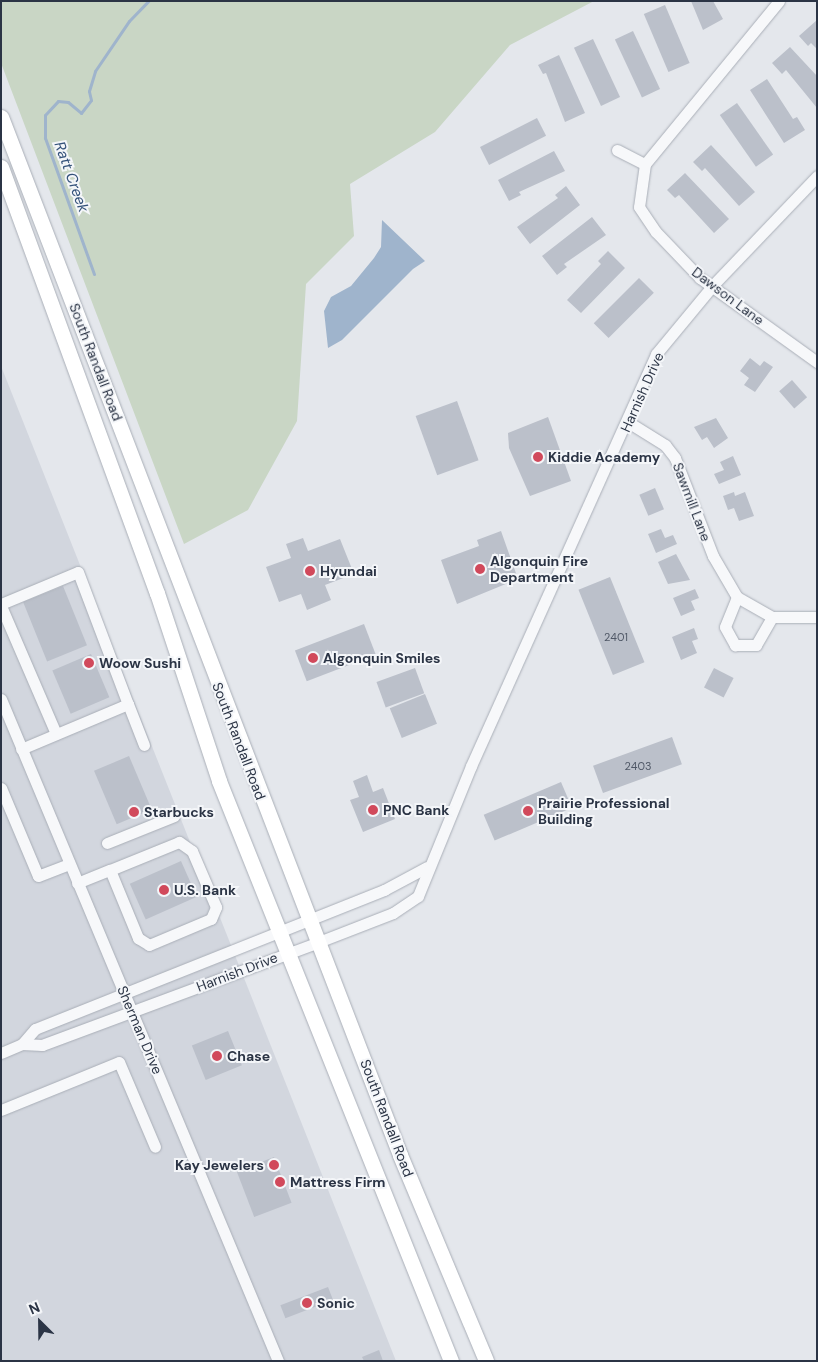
<!DOCTYPE html>
<html>
<head>
<meta charset="utf-8">
<style>
  body { margin:0 }
  #map { position:relative; width:818px; height:1362px; overflow:hidden; background:#e4e7ec; font-family:"DM Sans",sans-serif }
  div>[style] { position:absolute }
  [style*='--x'] { left:calc(var(--x)*1px); top:calc(var(--y)*1px); width:calc(var(--w)*1px); rotate:calc(var(--a)*1deg) }
  .built>* { inset:0; background:#d2d6de }
  .green>* { inset:0; background:#c9d6c5 }
  .water>* { inset:0; background:#9fb4cc }
  .stream>* { height:3px; margin:-1.5px; padding:0 1.5px; transform-origin:1.5px; border-radius:1.5px; background:#9fb4cc }
  .building>* { inset:0; background:#bbc0ca; transform-origin:0 0 }
  .roads { filter:drop-shadow(0 0 1px #a9aeb7) drop-shadow(0 0 1px #a9aeb7) }
  .minor>* { height:11px; margin:-5.5px; padding:0 5.5px; transform-origin:5.5px; border-radius:5.5px; background:#f7f8fa }
  .major>* { height:15px; margin:-7.5px; padding:0 7.5px; transform-origin:7.5px; border-radius:7.5px; background:#fff }
  .dots>* { width:14px; height:14px; translate:-50% -50%; box-sizing:border-box; border:2px solid #f4f6f9; border-radius:50% }
  span { translate:-50% -50%; white-space:nowrap; text-align:center; line-height:1.15; -webkit-text-stroke:4px #f4f6f9; paint-order:stroke }
  .number-label { font-size:11px; color:#4f5766 }
  .number-label span { -webkit-text-stroke-width:0 }
  .street-label { font-size:14px; color:#2b3445 }
  .poi-label { font-size:14px; color:#2b3445; font-weight:700 }
  .left { translate:0 -50%; text-align:left }
  .right { translate:-100% -50%; text-align:right }
  .water-label { font-size:15px; color:#34527a; font-style:italic }
  .frame { position:absolute; inset:0; border:2px solid #2b3445; pointer-events:none }
  .north { position:absolute; left:15px; top:1297px; width:50px; height:50px; -webkit-text-stroke:4px #f4f6f9; paint-order:stroke; rotate:337deg; font-size:14px; font-weight:700; line-height:20px; text-align:center; color:#2b3445 }
  .north::after { content:''; display:block; margin:auto; width:18px; height:22px; background:#2b3445; clip-path:polygon(50% 0,100% 100%,50% 72%,0 100%) }
</style>
</head>
<body>
<div id="map">
  <div class="built">
    <div style="clip-path:polygon(1px 366px,396px 1361px,1px 1361px)"></div>
  </div>
  <div class="green">
    <div style="clip-path:polygon(1px 1px,594px 1px,510px 45px,435px 132px,350px 184px,354px 236px,306px 284px,297px 421px,248px 510px,184px 544px,1px 63px)"></div>
  </div>
  <div class="water">
    <div style="clip-path:polygon(382px 220px,425px 261px,413px 269px,342px 340px,328px 348px,324px 311px,331px 297px,351px 286px,374px 258px,381px 247px)"></div>
  </div>
  <div class="stream">
    <div style="--x:94;--y:274;--w:145;--a:-109.8"></div>
    <div style="--x:45;--y:138;--w:23;--a:-90"></div>
    <div style="--x:45;--y:115;--w:19;--a:-47"></div>
    <div style="--x:58;--y:101;--w:10;--a:6"></div>
    <div style="--x:68;--y:102;--w:17;--a:40"></div>
    <div style="--x:81;--y:113;--w:16;--a:-52"></div>
    <div style="--x:91;--y:100;--w:9;--a:-103"></div>
    <div style="--x:89;--y:91;--w:21;--a:-73"></div>
    <div style="--x:95;--y:71;--w:60;--a:-55.8"></div>
    <div style="--x:129;--y:21;--w:28;--a:-46"></div>
  </div>
  <div class="building">
    <div style="clip-path:polygon(691px 1px,713px 1px,723px 19px,703px 30px)"></div>
    <div style="left:665px;top:5px;width:63px;height:23px;rotate:67deg"></div>
    <div style="clip-path:polygon(817px 20px,817px 49px,811px 43px,808px 46px,799px 36px)"></div>
    <div style="left:633px;top:31px;width:64px;height:20px;rotate:65deg"></div>
    <div style="left:593px;top:39px;width:64px;height:21px;rotate:65deg"></div>
    <div style="clip-path:polygon(790px 47px,817px 76px,817px 108px,786px 70px,782px 74px,772px 63px)"></div>
    <div style="clip-path:polygon(559px 55px,585px 113px,565px 122px,546px 73px,543px 74px,538px 65px)"></div>
    <div style="clip-path:polygon(767px 79px,793px 119px,797px 117px,805px 130px,784px 143px,750px 90px)"></div>
    <div style="left:737px;top:103px;width:63px;height:21px;rotate:55deg"></div>
    <div style="left:537px;top:118px;width:20px;height:64px;rotate:63deg"></div>
    <div style="clip-path:polygon(711px 145px,755px 192px,739px 206px,705px 168px,702px 171px,693px 162px)"></div>
    <div style="clip-path:polygon(554px 151px,565px 171px,519px 192px,521px 195px,509px 201px,498px 180px)"></div>
    <div style="clip-path:polygon(685px 173px,729px 219px,714px 233px,679px 195px,675px 198px,667px 190px)"></div>
    <div style="clip-path:polygon(566px 186px,580px 205px,530px 244px,517px 227px,558px 198px,555px 195px)"></div>
    <div style="clip-path:polygon(592px 217px,606px 235px,564px 264px,567px 267px,557px 275px,542px 256px)"></div>
    <div style="clip-path:polygon(608px 251px,625px 268px,581px 313px,567px 300px,601px 264px,598px 261px)"></div>
    <div style="left:639px;top:278px;width:21px;height:64px;rotate:45deg"></div>
    <div style="clip-path:polygon(750px 358px,760px 366px,764px 361px,773px 367px,755px 392px,744px 385px,749px 378px,740px 371px)"></div>
    <div style="left:792px;top:380px;width:23px;height:17px;rotate:49deg"></div>
    <div style="left:457px;top:401px;width:63px;height:44px;rotate:70deg"></div>
    <div style="clip-path:polygon(548px 417px,571px 481px,530px 496px,509px 448px,508px 433px)"></div>
    <div style="clip-path:polygon(716px 418px,728px 438px,714px 448px,707px 437px,702px 440px,694px 427px)"></div>
    <div style="clip-path:polygon(733px 456px,741px 475px,719px 484px,714px 474px,724px 470px,720px 462px)"></div>
    <div style="left:655px;top:488px;width:23px;height:17px;rotate:67deg"></div>
    <div style="clip-path:polygon(734px 492px,735px 496px,745px 492px,754px 516px,739px 521px,734px 508px,728px 510px,723px 496px)"></div>
    <div style="clip-path:polygon(661px 529px,665px 538px,673px 535px,677px 544px,656px 553px,648px 534px)"></div>
    <div style="clip-path:polygon(501px 531px,518px 579px,457px 604px,441px 560px,479px 546px,477px 540px)"></div>
    <div style="clip-path:polygon(303px 538px,308px 551px,340px 539px,354px 574px,325px 585px,331px 600px,307px 610px,301px 594px,279px 602px,266px 567px,291px 558px,286px 544px)"></div>
    <div style="clip-path:polygon(676px 554px,690px 580px,668px 584px,658px 562px)"></div>
    <div style="left:610px;top:577px;width:92px;height:34px;rotate:68deg"></div>
    <div style="left:63px;top:586px;width:64px;height:43px;rotate:68deg"></div>
    <div style="clip-path:polygon(695px 589px,699px 598px,691px 601px,695px 610px,681px 616px,673px 598px)"></div>
    <div style="left:364px;top:624px;width:33px;height:74px;rotate:69deg"></div>
    <div style="clip-path:polygon(694px 628px,698px 639px,692px 641px,697px 653px,681px 660px,672px 637px)"></div>
    <div style="left:91px;top:654px;width:47px;height:42px;rotate:67deg"></div>
    <div style="left:415px;top:668px;width:27px;height:41px;rotate:70deg"></div>
    <div style="left:714px;top:668px;width:22px;height:22px;rotate:27deg"></div>
    <div style="left:425px;top:694px;width:32px;height:38px;rotate:68deg"></div>
    <div style="left:672px;top:737px;width:29px;height:84px;rotate:70deg"></div>
    <div style="left:129px;top:756px;width:58px;height:38px;rotate:67deg"></div>
    <div style="clip-path:polygon(367px 775px,373px 792px,383px 788px,395px 819px,363px 832px,350px 800px,359px 797px,353px 781px)"></div>
    <div style="left:561px;top:782px;width:28px;height:84px;rotate:67deg"></div>
    <div style="left:181px;top:861px;width:39px;height:56px;rotate:66deg"></div>
    <div style="left:228px;top:1031px;width:37px;height:39px;rotate:68deg"></div>
    <div style="left:274px;top:1157px;width:49px;height:40px;rotate:69deg"></div>
    <div style="left:328px;top:1287px;width:14px;height:51px;rotate:69deg"></div>
    <div style="clip-path:polygon(379px 1350px,383px 1361px,364px 1361px,362px 1357px)"></div>
  </div>
  <div class="roads">
    <div class="minor">
      <div style="--x:779;--y:1;--w:211;--a:129.4"></div>
      <div style="--x:645;--y:164;--w:43;--a:97.9"></div>
      <div style="--x:639;--y:207;--w:30;--a:56"></div>
      <div style="--x:656;--y:232;--w:64;--a:46.3"></div>
      <div style="--x:700;--y:278;--w:144;--a:35.7"></div>
      <div style="--x:617;--y:150;--w:31;--a:27"></div>
      <div style="--x:628;--y:422;--w:44;--a:31.9"></div>
      <div style="--x:665;--y:445;--w:16;--a:52"></div>
      <div style="--x:675;--y:458;--w:105;--a:68.8"></div>
      <div style="--x:713;--y:556;--w:48;--a:59.7"></div>
      <div style="--x:737;--y:597;--w:40;--a:29.7"></div>
      <div style="--x:772;--y:617;--w:45;--a:0"></div>
      <div style="--x:737;--y:597;--w:32;--a:112"></div>
      <div style="--x:725;--y:627;--w:21;--a:61"></div>
      <div style="--x:735;--y:645;--w:21;--a:0"></div>
      <div style="--x:756;--y:645;--w:32;--a:-60"></div>
      <div style="--x:1;--y:604;--w:83;--a:-22.6"></div>
      <div style="--x:78;--y:572;--w:141;--a:69.3"></div>
      <div style="--x:128;--y:704;--w:116;--a:157.2"></div>
      <div style="--x:1;--y:606;--w:139;--a:66.7"></div>
      <div style="--x:1;--y:699;--w:718;--a:67.29"></div>
      <div style="--x:128;--y:704;--w:44;--a:68.7"></div>
      <div style="--x:1;--y:788;--w:95;--a:67.2"></div>
      <div style="--x:38;--y:876;--w:33;--a:-21"></div>
      <div style="--x:107;--y:843;--w:72;--a:-21.9"></div>
      <div style="--x:77;--y:883;--w:35;--a:-22"></div>
      <div style="--x:110;--y:870;--w:74;--a:67.6"></div>
      <div style="--x:138;--y:938;--w:13;--a:32"></div>
      <div style="--x:149;--y:945;--w:67;--a:-22.8"></div>
      <div style="--x:211;--y:919;--w:13;--a:-67"></div>
      <div style="--x:216;--y:907;--w:61;--a:-113.2"></div>
      <div style="--x:192;--y:851;--w:16;--a:-145"></div>
      <div style="--x:179;--y:842;--w:74;--a:157.9"></div>
      <div style="--x:22;--y:1044;--w:20;--a:-49"></div>
      <div style="--x:35;--y:1029;--w:376;--a:-21.7"></div>
      <div style="--x:384;--y:890;--w:49;--a:-28.1"></div>
      <div style="--x:1;--y:1053;--w:23;--a:-23"></div>
      <div style="--x:22;--y:1044;--w:20;--a:3"></div>
      <div style="--x:42;--y:1045;--w:298;--a:-20.4"></div>
      <div style="--x:321;--y:941;--w:77;--a:-21.3"></div>
      <div style="--x:393;--y:913;--w:30;--a:-34"></div>
      <div style="--x:418;--y:896;--w:140;--a:-67.8"></div>
      <div style="--x:471;--y:766;--w:452;--a:-65.8"></div>
      <div style="--x:656;--y:354;--w:89;--a:-50.4"></div>
      <div style="--x:713;--y:285;--w:151;--a:-46.3"></div>
      <div style="--x:1;--y:1110;--w:127;--a:-22.1"></div>
      <div style="--x:119;--y:1062;--w:92;--a:67"></div>
    </div>
    <div class="major">
      <div style="--x:1;--y:117;--w:1112;--a:68.97"></div>
      <div style="--x:400;--y:1155;--w:223;--a:67.3"></div>
      <div style="--x:1;--y:167;--w:454;--a:69.9"></div>
      <div style="--x:157;--y:593;--w:198;--a:71.7"></div>
      <div style="--x:219;--y:781;--w:625;--a:68.2"></div>
    </div>
  </div>
  <div class="dots">
    <div style="left:538px;top:457px;background:#d1495b"></div>
    <div style="left:480px;top:569px;background:#d1495b"></div>
    <div style="left:310px;top:571px;background:#d1495b"></div>
    <div style="left:313px;top:658px;background:#d1495b"></div>
    <div style="left:89px;top:663px;background:#d1495b"></div>
    <div style="left:373px;top:810px;background:#d1495b"></div>
    <div style="left:528px;top:811px;background:#d1495b"></div>
    <div style="left:134px;top:812px;background:#d1495b"></div>
    <div style="left:164px;top:890px;background:#d1495b"></div>
    <div style="left:217px;top:1056px;background:#d1495b"></div>
    <div style="left:274px;top:1165px;background:#d1495b"></div>
    <div style="left:280px;top:1182px;background:#d1495b"></div>
    <div style="left:307px;top:1303px;background:#d1495b"></div>
  </div>
  <div class="number-label">
    <span style="left:616px;top:637px">2401</span>
    <span style="left:638px;top:766px">2403</span>
  </div>
  <div class="street-label">
    <span style="left:728px;top:296px;rotate:37deg">Dawson Lane</span>
    <span style="left:96px;top:362px;rotate:69deg">South Randall Road</span>
    <span style="left:642px;top:392px;rotate:-66deg">Harnish Drive</span>
    <span style="left:692px;top:502px;rotate:69deg">Sawmill Lane</span>
    <span style="left:239px;top:741px;rotate:69deg">South Randall Road</span>
    <span style="left:237px;top:972px;rotate:-21deg">Harnish Drive</span>
    <span style="left:140px;top:1030px;rotate:67deg">Sherman Drive</span>
    <span style="left:387px;top:1118px;rotate:69deg">South Randall Road</span>
  </div>
  <div class="poi-label">
    <span class="left" style="left:548px;top:457px">Kiddie Academy</span>
    <span class="left" style="left:490px;top:569px">Algonquin Fire<br>Department</span>
    <span class="left" style="left:320px;top:571px">Hyundai</span>
    <span class="left" style="left:323px;top:658px">Algonquin Smiles</span>
    <span class="left" style="left:99px;top:663px">Woow Sushi</span>
    <span class="left" style="left:538px;top:811px">Prairie Professional<br>Building</span>
    <span class="left" style="left:383px;top:810px">PNC Bank</span>
    <span class="left" style="left:144px;top:812px">Starbucks</span>
    <span class="left" style="left:174px;top:890px">U.S. Bank</span>
    <span class="left" style="left:227px;top:1056px">Chase</span>
    <span class="right" style="left:264px;top:1165px">Kay Jewelers</span>
    <span class="left" style="left:290px;top:1182px">Mattress Firm</span>
    <span class="left" style="left:317px;top:1303px">Sonic</span>
  </div>
  <div class="water-label">
    <span style="left:71px;top:177px;rotate:70deg">Ratt Creek</span>
  </div>
  <div class="frame"></div>
  <div class="north">N</div>
</div>
</body>
</html>
